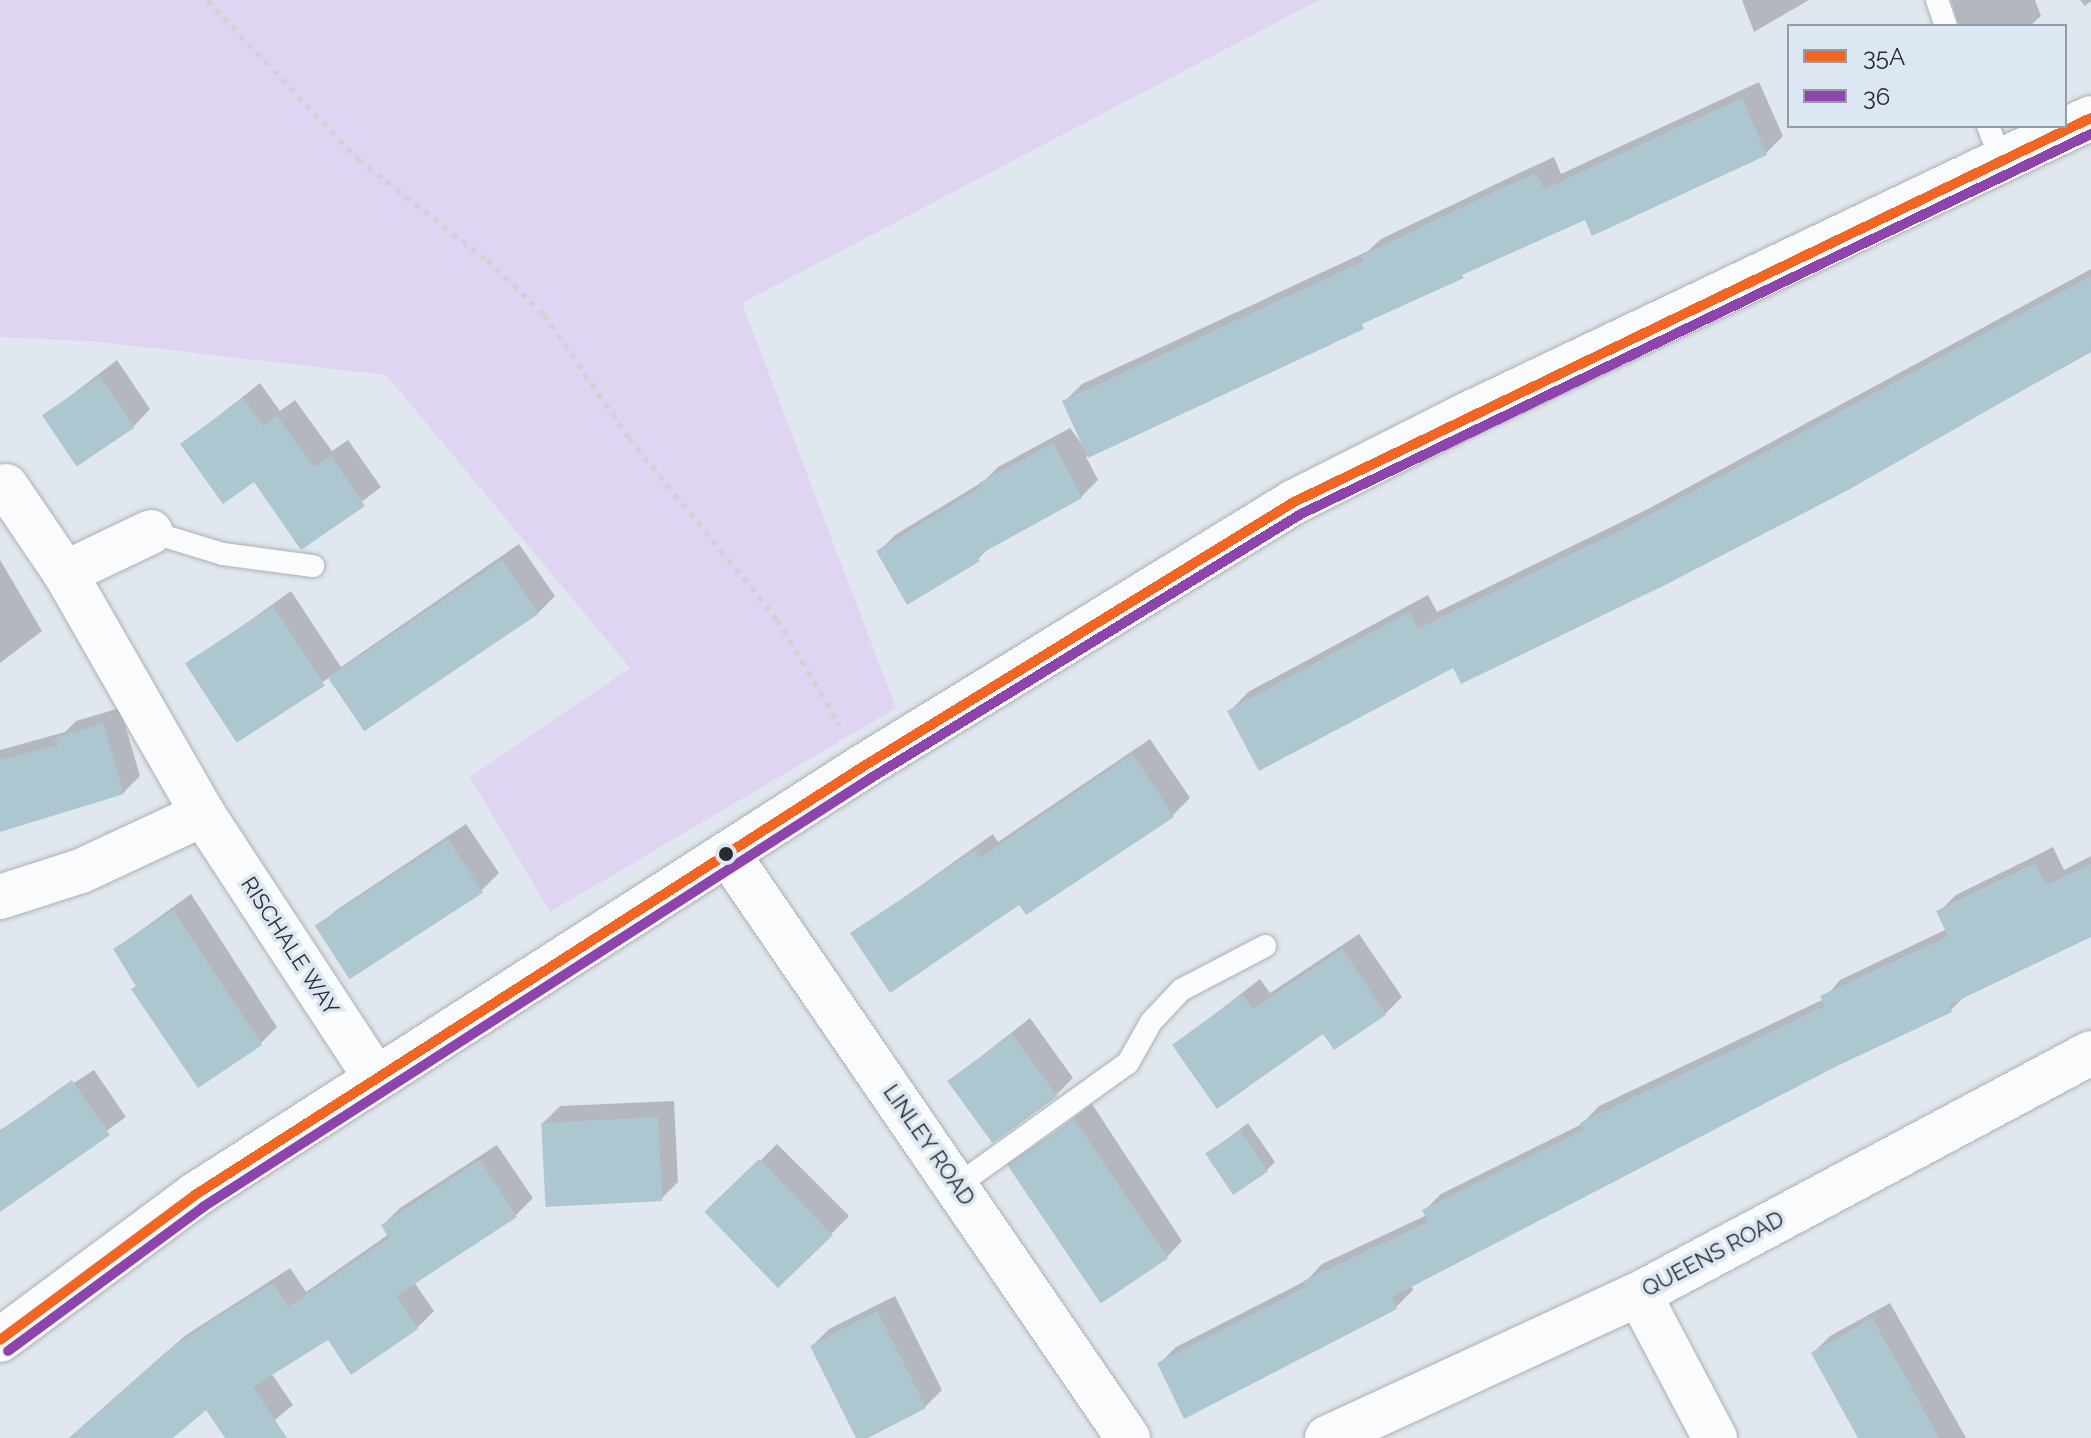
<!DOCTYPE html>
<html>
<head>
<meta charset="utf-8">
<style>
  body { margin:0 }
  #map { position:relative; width:2091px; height:1438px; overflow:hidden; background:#e1e7ee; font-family:Raleway,sans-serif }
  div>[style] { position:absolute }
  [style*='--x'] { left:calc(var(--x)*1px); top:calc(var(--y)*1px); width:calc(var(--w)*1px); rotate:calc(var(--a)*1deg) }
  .green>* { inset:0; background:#dfd4f1 }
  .shadow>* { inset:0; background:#0003; transform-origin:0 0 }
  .building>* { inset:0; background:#adc7d0; transform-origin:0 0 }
  .path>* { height:5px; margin-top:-2.5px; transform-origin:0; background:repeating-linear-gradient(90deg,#d0d2d4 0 6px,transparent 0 12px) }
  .roads { filter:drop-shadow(0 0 2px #acb1b6) drop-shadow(0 0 2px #acb1b6) }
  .service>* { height:22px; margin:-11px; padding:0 11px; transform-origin:11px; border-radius:11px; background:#fafbfc }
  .minor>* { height:44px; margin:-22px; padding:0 22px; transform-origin:22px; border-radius:22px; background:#fafbfc }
  .bus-1>* { height:10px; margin:-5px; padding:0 5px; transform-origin:5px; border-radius:5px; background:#f26522 }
  .bus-2>* { height:10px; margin:-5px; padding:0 5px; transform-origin:5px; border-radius:5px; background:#8e44ad }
  .dots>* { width:22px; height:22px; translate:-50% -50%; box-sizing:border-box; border:4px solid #dce7f3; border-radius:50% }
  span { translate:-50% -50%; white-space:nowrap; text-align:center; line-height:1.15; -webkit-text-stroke:7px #dce7f3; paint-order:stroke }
  .street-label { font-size:22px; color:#282c31 }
  .legend { position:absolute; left:1787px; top:24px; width:280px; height:104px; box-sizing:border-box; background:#dce7f3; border:2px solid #949ca5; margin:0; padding:10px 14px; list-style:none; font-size:24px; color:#282c31 }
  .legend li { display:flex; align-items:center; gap:16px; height:40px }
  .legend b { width:40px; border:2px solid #949ca5 }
</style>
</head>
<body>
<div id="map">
  <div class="green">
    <div style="clip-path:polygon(0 0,1319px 0,742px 303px,896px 708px,550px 912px,470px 777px,630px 668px,386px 375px,100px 342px,0 337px)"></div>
  </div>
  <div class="shadow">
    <div style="clip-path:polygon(1742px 0,1809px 0,1754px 32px)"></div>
    <div style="clip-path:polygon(1951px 0,2035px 0,2041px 16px,2030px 26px,1959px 26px)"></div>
    <div style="clip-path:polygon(2080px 0,2091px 0,2091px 1px,2085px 6px)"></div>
    <div style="clip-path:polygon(1759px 82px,1783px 136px,1766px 153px,1593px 233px,1586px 217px,1471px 268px,1086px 457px,1098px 480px,1081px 497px,993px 544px,978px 559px,878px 552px,895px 535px,984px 481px,998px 467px,1070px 428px,1086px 450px,1065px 401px,1082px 384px,1368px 251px,1381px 239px,1517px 174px,1554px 157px,1561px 174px)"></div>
    <div style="clip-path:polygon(2091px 269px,2091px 352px,1849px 487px,1454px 665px,1230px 711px,1248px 692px,1428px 595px,1437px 612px,1648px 509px)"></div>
    <div style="clip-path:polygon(117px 360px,150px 409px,134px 426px,44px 416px)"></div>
    <div style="clip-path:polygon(260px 383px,280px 411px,295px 400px,332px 451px,348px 440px,381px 487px,302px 548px,254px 479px,183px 444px)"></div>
    <div style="clip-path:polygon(519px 544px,555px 596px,538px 613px,330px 677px,238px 739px,188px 665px,291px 591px,341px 667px)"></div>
    <div style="clip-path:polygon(0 560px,42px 631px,0 663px)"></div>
    <div style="clip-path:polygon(120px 708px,140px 776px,123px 793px,0 829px,0 750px,65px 732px,76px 721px)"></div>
    <div style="clip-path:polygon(1150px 739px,1190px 798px,1173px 815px,1027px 913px,1019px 902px,853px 934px,993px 834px,998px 842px)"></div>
    <div style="clip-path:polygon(466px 824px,499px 873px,482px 890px,318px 928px,335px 911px)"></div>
    <div style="clip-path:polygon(2053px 847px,2064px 870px,2091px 856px,2091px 930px,1967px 994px,1951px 1010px,1836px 1064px,1411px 1285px,1413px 1290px,1396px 1307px,1159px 1364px,1176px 1347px,1307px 1280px,1322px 1264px,1427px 1215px,1424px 1211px,1441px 1194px,1582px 1124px,1599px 1106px,1824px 999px,1840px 980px,1947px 929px,1939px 912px,1956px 895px)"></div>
    <div style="clip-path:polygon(191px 894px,277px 1027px,260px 1044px,115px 949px)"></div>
    <div style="clip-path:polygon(1359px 934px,1402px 997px,1385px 1014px,1324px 1031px,1175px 1045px,1260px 979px,1270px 993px)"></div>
    <div style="clip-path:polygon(1030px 1018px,1073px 1078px,1056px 1095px,950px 1081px)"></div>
    <div style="clip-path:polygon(94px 1070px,126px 1117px,0 1206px,0 1130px)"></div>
    <div style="clip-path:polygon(674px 1101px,678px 1182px,661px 1199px,543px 1123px,560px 1106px)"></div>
    <div style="clip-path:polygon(1092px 1104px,1182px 1241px,1166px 1258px,1011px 1166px)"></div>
    <div style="clip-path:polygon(1248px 1123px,1275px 1162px,1267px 1170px,1207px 1154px)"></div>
    <div style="left:777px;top:1144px;width:102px;height:97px;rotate:45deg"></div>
    <div style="clip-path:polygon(497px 1145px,533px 1198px,516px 1215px,414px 1282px,434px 1311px,417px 1328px,328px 1338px,271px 1373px,293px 1405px,253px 1438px,227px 1438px,206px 1407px,171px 1438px,69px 1438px,186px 1335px,290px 1268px,306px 1292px,389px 1234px,383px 1225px,400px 1208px)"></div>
    <div style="clip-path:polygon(895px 1296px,942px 1390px,925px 1407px,858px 1438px,812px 1346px,829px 1329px)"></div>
    <div style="clip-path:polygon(1890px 1303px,1966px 1438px,1861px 1438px,1813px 1353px,1830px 1336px)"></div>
  </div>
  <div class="building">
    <div style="clip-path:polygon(1742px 98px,1767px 155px,1592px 236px,1585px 220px,1462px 275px,1464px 278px,1362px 324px,1364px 329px,1088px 458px,1062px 401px,1364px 261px,1361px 256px,1498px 190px,1536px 173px,1544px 189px)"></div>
    <div style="clip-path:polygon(2091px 276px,2091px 351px,1850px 489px,1667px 584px,1461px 684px,1453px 668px,1259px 771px,1227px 711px,1409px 612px,1418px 629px,1627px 527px)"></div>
    <div style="left:100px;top:376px;width:62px;height:70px;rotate:56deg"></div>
    <div style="clip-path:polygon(243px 398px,263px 426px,277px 416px,314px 467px,331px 456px,365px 506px,301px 550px,254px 482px,223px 504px,180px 444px)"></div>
    <div style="clip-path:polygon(1053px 443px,1082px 498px,977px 556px,980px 561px,907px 605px,876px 551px,981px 487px,979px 483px)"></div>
    <div style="left:502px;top:560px;width:65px;height:210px;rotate:56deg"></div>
    <div style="left:273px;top:606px;width:95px;height:105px;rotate:57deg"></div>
    <div style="clip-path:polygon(103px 723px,124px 794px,0 832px,0 760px,58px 745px,56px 738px)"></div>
    <div style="clip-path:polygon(1132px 754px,1174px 817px,1026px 915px,1019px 905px,890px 993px,850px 933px,975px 850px,980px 858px)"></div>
    <div style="left:448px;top:839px;width:64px;height:159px;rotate:57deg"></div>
    <div style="clip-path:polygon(2035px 863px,2046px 885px,2091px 864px,2091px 937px,1949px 1005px,1952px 1012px,1837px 1066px,1392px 1297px,1397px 1309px,1184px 1419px,1157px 1363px,1306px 1287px,1303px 1281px,1428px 1222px,1422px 1210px,1583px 1130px,1580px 1123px,1825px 1006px,1820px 996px,1948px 936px,1936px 911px)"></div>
    <div style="clip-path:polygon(173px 910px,262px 1045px,198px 1088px,131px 989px,136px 986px,113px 949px)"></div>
    <div style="clip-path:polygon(1342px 949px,1386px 1015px,1334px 1050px,1323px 1034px,1217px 1109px,1172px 1045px,1242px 994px,1253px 1009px)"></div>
    <div style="left:1012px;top:1034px;width:77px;height:80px;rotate:54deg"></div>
    <div style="clip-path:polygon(72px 1080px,110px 1135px,0 1212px,0 1131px)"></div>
    <div style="left:658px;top:1117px;width:84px;height:117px;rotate:87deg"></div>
    <div style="left:1074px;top:1119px;width:168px;height:81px;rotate:56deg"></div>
    <div style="left:1240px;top:1130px;width:50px;height:42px;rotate:56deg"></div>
    <div style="left:759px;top:1159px;width:106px;height:76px;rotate:46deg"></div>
    <div style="clip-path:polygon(480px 1160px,517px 1217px,396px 1296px,418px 1329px,351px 1375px,328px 1340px,253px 1387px,287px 1438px,225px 1438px,206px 1410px,173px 1438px,69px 1438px,166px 1352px,223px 1313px,273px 1283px,288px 1307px,389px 1238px,381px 1225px)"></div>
    <div style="clip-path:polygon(877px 1311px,926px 1408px,868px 1438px,856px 1438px,810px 1346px)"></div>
    <div style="clip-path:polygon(1872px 1318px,1910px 1385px,1939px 1438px,1858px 1438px,1848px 1420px,1811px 1353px)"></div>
  </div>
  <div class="path">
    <div style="--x:207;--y:0;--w:219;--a:46.5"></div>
    <div style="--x:358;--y:159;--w:164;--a:38.1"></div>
    <div style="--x:487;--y:260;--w:79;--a:43.5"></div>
    <div style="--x:544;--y:314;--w:150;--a:55.6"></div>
    <div style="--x:629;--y:438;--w:234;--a:50.7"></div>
    <div style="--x:777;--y:619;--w:122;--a:59.4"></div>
  </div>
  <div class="roads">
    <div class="service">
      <div style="--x:1937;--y:0;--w:28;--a:71"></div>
      <div style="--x:1988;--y:126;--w:41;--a:68.5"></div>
      <div style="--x:151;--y:532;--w:75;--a:17"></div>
      <div style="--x:223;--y:554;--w:91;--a:7.6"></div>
      <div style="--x:958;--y:1185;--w:209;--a:-35.7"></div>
      <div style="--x:1128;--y:1063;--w:47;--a:-60.7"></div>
      <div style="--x:1151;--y:1022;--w:44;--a:-46.8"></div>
      <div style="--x:1181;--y:990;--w:95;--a:-27.6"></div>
    </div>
    <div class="minor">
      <div style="--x:6;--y:486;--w:105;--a:55.9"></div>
      <div style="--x:65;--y:573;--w:278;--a:60.2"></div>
      <div style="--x:203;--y:814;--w:316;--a:56.8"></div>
      <div style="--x:65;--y:573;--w:95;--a:-25.5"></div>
      <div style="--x:728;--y:854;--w:708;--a:55.59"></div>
      <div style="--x:0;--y:897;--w:85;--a:-17.8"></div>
      <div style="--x:81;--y:871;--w:135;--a:-25"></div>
      <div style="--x:1639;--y:1294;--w:163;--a:62.2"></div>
      <div style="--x:0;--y:1340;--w:243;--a:-36.6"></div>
      <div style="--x:195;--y:1195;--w:795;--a:-32.67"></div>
      <div style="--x:864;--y:766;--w:505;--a:-31.55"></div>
      <div style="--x:1294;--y:502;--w:191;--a:-26.8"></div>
      <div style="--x:1464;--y:416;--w:694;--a:-25.42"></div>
      <div style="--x:1327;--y:1438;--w:344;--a:-24.8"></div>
      <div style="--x:1639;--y:1294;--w:512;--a:-28.07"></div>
    </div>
  </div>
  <div class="bus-1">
    <div style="--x:0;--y:1340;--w:243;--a:-36.6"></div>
    <div style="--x:195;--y:1195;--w:795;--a:-32.67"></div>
    <div style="--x:864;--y:766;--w:505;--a:-31.55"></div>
    <div style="--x:1294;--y:502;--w:885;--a:-25.73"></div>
  </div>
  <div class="bus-2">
    <div style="--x:8;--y:1351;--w:242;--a:-36.4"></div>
    <div style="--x:203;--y:1207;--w:794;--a:-32.71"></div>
    <div style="--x:871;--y:778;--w:505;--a:-31.55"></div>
    <div style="--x:1301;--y:514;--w:877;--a:-25.69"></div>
  </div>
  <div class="dots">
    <div style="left:726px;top:854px;background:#282c31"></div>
  </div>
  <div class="street-label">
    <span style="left:290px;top:946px;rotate:57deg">RISCHALE WAY</span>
    <span style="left:929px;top:1145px;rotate:55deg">LINLEY ROAD</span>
    <span style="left:1713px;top:1254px;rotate:-28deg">QUEENS ROAD</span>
  </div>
  <ul class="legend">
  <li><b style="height:10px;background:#f26522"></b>35A</li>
  <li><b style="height:10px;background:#8e44ad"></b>36</li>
  </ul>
</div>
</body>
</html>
